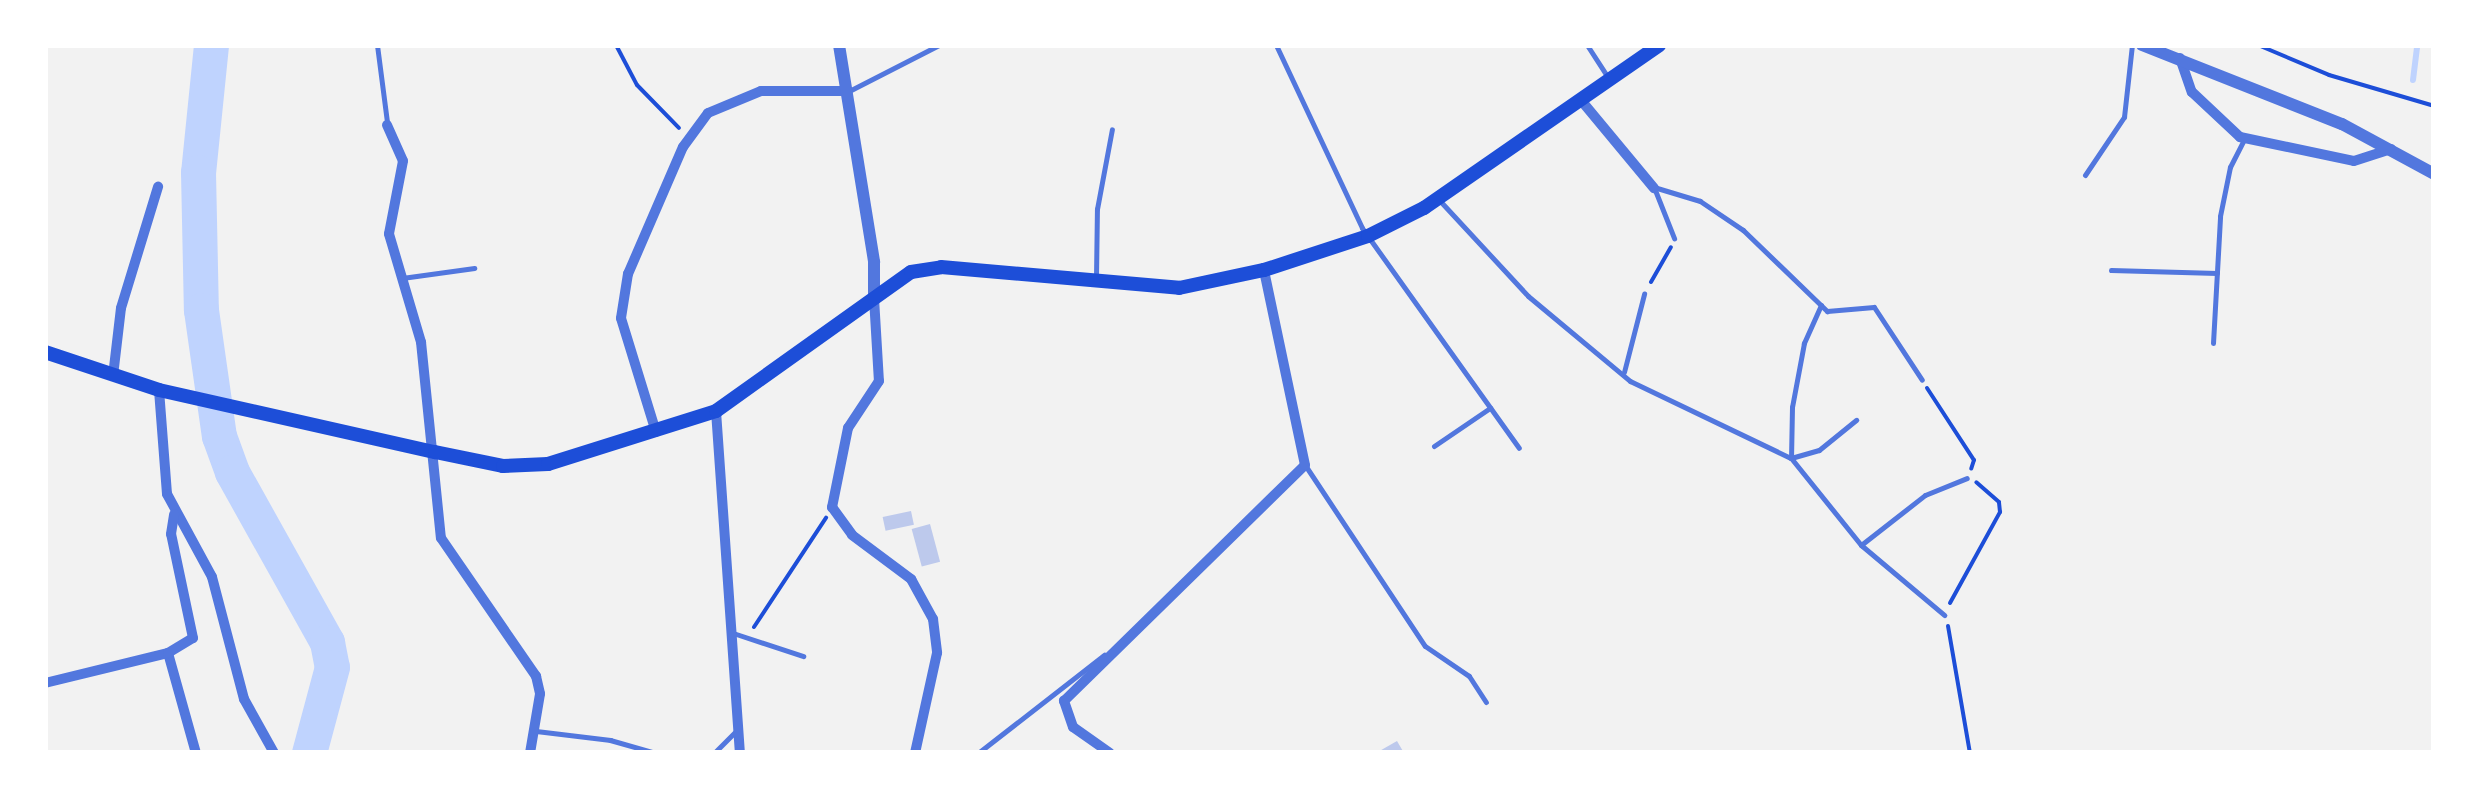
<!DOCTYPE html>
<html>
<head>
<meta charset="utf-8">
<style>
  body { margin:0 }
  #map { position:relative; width:2479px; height:798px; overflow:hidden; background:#f2f2f2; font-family:Commissioner,sans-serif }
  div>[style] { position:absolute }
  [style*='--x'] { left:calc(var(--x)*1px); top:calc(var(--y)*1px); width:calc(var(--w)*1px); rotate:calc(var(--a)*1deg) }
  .stream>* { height:6px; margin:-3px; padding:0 3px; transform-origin:3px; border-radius:3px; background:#bfd3fe }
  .river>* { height:35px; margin:-17.5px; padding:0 17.5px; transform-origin:17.5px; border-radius:17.5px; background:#bfd3fe }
  .building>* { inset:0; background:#bdc9ec; transform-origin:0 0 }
  .path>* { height:4px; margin:-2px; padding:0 2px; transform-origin:2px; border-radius:2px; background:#1d4ed8 }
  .service>* { height:5px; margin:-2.5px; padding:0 2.5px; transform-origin:2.5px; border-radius:2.5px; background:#5277de }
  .minor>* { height:10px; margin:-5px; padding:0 5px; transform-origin:5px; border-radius:5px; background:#5277de }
  .tertiary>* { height:12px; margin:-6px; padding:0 6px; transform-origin:6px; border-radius:6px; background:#5277de }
  .secondary>* { height:14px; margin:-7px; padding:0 7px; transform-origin:7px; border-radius:7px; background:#1d4ed8 }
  span { translate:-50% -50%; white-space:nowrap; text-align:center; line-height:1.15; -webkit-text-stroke:10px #fff; paint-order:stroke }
  .frame { position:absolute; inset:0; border:48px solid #fff; pointer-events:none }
</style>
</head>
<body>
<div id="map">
  <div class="stream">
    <div style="--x:2413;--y:80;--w:35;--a:-83"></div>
  </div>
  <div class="river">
    <div style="--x:211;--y:45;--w:128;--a:95.8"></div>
    <div style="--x:198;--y:172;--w:138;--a:88.8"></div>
    <div style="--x:201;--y:310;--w:127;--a:81.9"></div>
    <div style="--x:219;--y:436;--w:38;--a:70"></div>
    <div style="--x:232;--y:472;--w:195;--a:60.8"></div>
    <div style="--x:327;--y:642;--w:25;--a:79"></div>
    <div style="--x:332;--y:667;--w:89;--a:105"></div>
  </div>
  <div class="building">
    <div style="left:911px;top:511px;width:14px;height:29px;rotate:78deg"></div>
    <div style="left:930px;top:524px;width:39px;height:19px;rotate:75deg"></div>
    <div style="clip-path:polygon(1397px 741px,1404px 753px,1376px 753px)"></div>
  </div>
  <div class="path">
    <div style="--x:616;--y:45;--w:45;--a:62.3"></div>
    <div style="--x:637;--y:85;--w:60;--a:45.7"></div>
    <div style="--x:2258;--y:45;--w:77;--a:22.9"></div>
    <div style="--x:2329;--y:75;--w:109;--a:16.4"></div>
    <div style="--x:1651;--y:282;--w:40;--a:-60.3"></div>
    <div style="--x:1927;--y:388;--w:86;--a:56.9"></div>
    <div style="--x:1974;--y:460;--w:9;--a:108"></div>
    <div style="--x:1950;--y:603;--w:104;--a:-61.2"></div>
    <div style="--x:2000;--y:512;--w:10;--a:-96"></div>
    <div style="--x:1999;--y:502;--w:30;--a:-139"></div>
    <div style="--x:1948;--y:626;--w:129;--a:80.2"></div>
    <div style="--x:754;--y:627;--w:131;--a:-56.6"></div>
  </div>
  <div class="service">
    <div style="--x:377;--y:45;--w:78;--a:82.6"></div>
    <div style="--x:1276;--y:45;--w:202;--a:64.8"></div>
    <div style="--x:1362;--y:228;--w:270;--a:54.5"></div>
    <div style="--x:1587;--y:45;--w:37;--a:57"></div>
    <div style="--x:849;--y:91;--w:101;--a:-27.1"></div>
    <div style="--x:2085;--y:175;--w:70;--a:-56.1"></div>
    <div style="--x:2124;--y:117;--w:72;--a:-83.7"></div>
    <div style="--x:1657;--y:188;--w:45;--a:16.8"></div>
    <div style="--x:1700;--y:201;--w:52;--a:34"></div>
    <div style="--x:1743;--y:230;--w:117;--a:44"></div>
    <div style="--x:1827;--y:311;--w:47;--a:-4.9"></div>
    <div style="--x:1874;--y:307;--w:87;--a:56.7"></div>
    <div style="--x:1655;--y:190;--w:52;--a:68.4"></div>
    <div style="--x:1441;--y:202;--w:128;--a:47.2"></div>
    <div style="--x:1528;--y:296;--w:133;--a:39.8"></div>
    <div style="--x:1630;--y:381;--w:178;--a:25.6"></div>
    <div style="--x:1791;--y:458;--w:29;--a:-16"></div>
    <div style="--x:1819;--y:450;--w:48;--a:-39"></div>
    <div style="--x:2111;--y:270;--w:106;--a:1.6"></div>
    <div style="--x:1096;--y:277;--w:68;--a:-89.2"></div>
    <div style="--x:1097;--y:209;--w:81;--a:-79.4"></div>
    <div style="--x:402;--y:278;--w:73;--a:-7.9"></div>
    <div style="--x:1821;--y:305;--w:42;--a:114.1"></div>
    <div style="--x:1804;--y:343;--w:65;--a:100.6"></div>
    <div style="--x:1792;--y:407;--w:51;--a:91.1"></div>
    <div style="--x:1791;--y:458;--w:112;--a:51.2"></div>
    <div style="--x:1861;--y:545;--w:109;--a:40.1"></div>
    <div style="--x:2213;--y:343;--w:127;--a:-86.8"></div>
    <div style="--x:2220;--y:216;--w:50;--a:-78.5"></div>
    <div style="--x:2230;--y:167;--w:29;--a:-63"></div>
    <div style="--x:1624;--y:372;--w:81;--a:-75.6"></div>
    <div style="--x:1434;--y:446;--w:68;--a:-34.2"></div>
    <div style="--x:1305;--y:465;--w:217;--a:56.5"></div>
    <div style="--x:1425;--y:646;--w:53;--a:34.3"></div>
    <div style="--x:1469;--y:676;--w:31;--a:57"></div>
    <div style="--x:1861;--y:545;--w:81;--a:-38"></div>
    <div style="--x:1925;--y:495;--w:45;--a:-22"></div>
    <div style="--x:733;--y:633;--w:74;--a:18.2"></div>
    <div style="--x:536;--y:731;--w:75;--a:6.9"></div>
    <div style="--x:610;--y:740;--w:48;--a:15.8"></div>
    <div style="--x:714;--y:753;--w:31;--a:-45"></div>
    <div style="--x:978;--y:753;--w:160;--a:-37.9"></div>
  </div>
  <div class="minor">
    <div style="--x:2180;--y:58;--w:36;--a:71"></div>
    <div style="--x:2192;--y:92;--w:66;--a:43.2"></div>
    <div style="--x:2240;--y:137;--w:116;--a:11.9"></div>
    <div style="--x:2354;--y:161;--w:39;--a:-18"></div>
    <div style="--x:1580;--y:99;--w:116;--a:50.3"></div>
    <div style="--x:387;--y:125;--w:39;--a:66"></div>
    <div style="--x:403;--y:161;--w:74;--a:100.9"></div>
    <div style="--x:389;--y:234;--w:113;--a:73.5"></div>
    <div style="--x:421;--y:342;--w:197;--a:84.2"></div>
    <div style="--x:441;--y:538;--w:168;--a:55.5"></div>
    <div style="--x:536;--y:676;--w:18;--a:77"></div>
    <div style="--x:540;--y:694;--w:60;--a:99.6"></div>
    <div style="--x:874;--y:298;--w:83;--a:86.6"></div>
    <div style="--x:879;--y:381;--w:56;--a:123.4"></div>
    <div style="--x:848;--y:428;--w:81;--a:101.4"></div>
    <div style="--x:832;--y:507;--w:34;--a:54"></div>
    <div style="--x:852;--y:535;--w:74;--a:36.7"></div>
    <div style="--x:911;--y:579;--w:46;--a:61.2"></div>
    <div style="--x:933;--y:619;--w:34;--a:83"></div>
    <div style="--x:937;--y:653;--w:102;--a:102.4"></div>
    <div style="--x:113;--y:376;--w:68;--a:-83.3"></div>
    <div style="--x:121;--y:308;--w:127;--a:-73"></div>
    <div style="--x:159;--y:390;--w:104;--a:85.6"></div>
    <div style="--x:167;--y:494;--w:94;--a:61.5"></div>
    <div style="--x:212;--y:577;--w:126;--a:75.3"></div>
    <div style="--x:244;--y:699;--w:62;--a:60.9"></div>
    <div style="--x:716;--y:411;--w:343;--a:86"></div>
    <div style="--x:656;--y:432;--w:119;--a:-107.1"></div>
    <div style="--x:621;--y:318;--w:45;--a:-81"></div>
    <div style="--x:628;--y:274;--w:138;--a:-66.6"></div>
    <div style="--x:683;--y:147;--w:42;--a:-53.7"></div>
    <div style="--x:708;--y:113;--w:57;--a:-22.5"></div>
    <div style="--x:761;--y:91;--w:86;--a:0"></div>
    <div style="--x:168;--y:653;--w:104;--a:74.4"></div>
    <div style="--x:45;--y:683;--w:127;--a:-13.7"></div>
    <div style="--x:168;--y:653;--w:29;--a:-31"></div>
    <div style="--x:193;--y:638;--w:106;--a:-101.9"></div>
    <div style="--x:171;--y:534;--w:20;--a:-81"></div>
    <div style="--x:1110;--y:753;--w:45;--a:-144.9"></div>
    <div style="--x:1073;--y:727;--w:28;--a:-109"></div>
    <div style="--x:1064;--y:701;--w:337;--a:-44.4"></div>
    <div style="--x:1305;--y:465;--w:199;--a:-101.9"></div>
  </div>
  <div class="tertiary">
    <div style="--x:839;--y:45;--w:220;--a:80.8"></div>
    <div style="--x:874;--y:262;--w:35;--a:90"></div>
    <div style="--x:2142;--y:45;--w:215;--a:21.6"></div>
    <div style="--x:2342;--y:124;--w:105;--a:28.5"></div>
  </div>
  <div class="secondary">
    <div style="--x:45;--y:352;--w:120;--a:18.4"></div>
    <div style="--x:159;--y:390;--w:283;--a:12.7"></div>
    <div style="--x:435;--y:452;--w:69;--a:11.6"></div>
    <div style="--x:503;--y:466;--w:45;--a:-2.5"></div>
    <div style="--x:548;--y:464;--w:176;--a:-17.5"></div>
    <div style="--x:716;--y:411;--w:239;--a:-35.5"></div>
    <div style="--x:911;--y:272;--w:30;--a:-9"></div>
    <div style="--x:941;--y:267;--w:239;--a:5"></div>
    <div style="--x:1179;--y:288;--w:87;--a:-12"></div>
    <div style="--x:1264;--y:270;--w:109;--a:-18.1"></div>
    <div style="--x:1368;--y:236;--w:63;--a:-26.6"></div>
    <div style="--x:1424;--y:208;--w:286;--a:-34.7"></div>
  </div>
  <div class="frame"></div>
</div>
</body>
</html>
